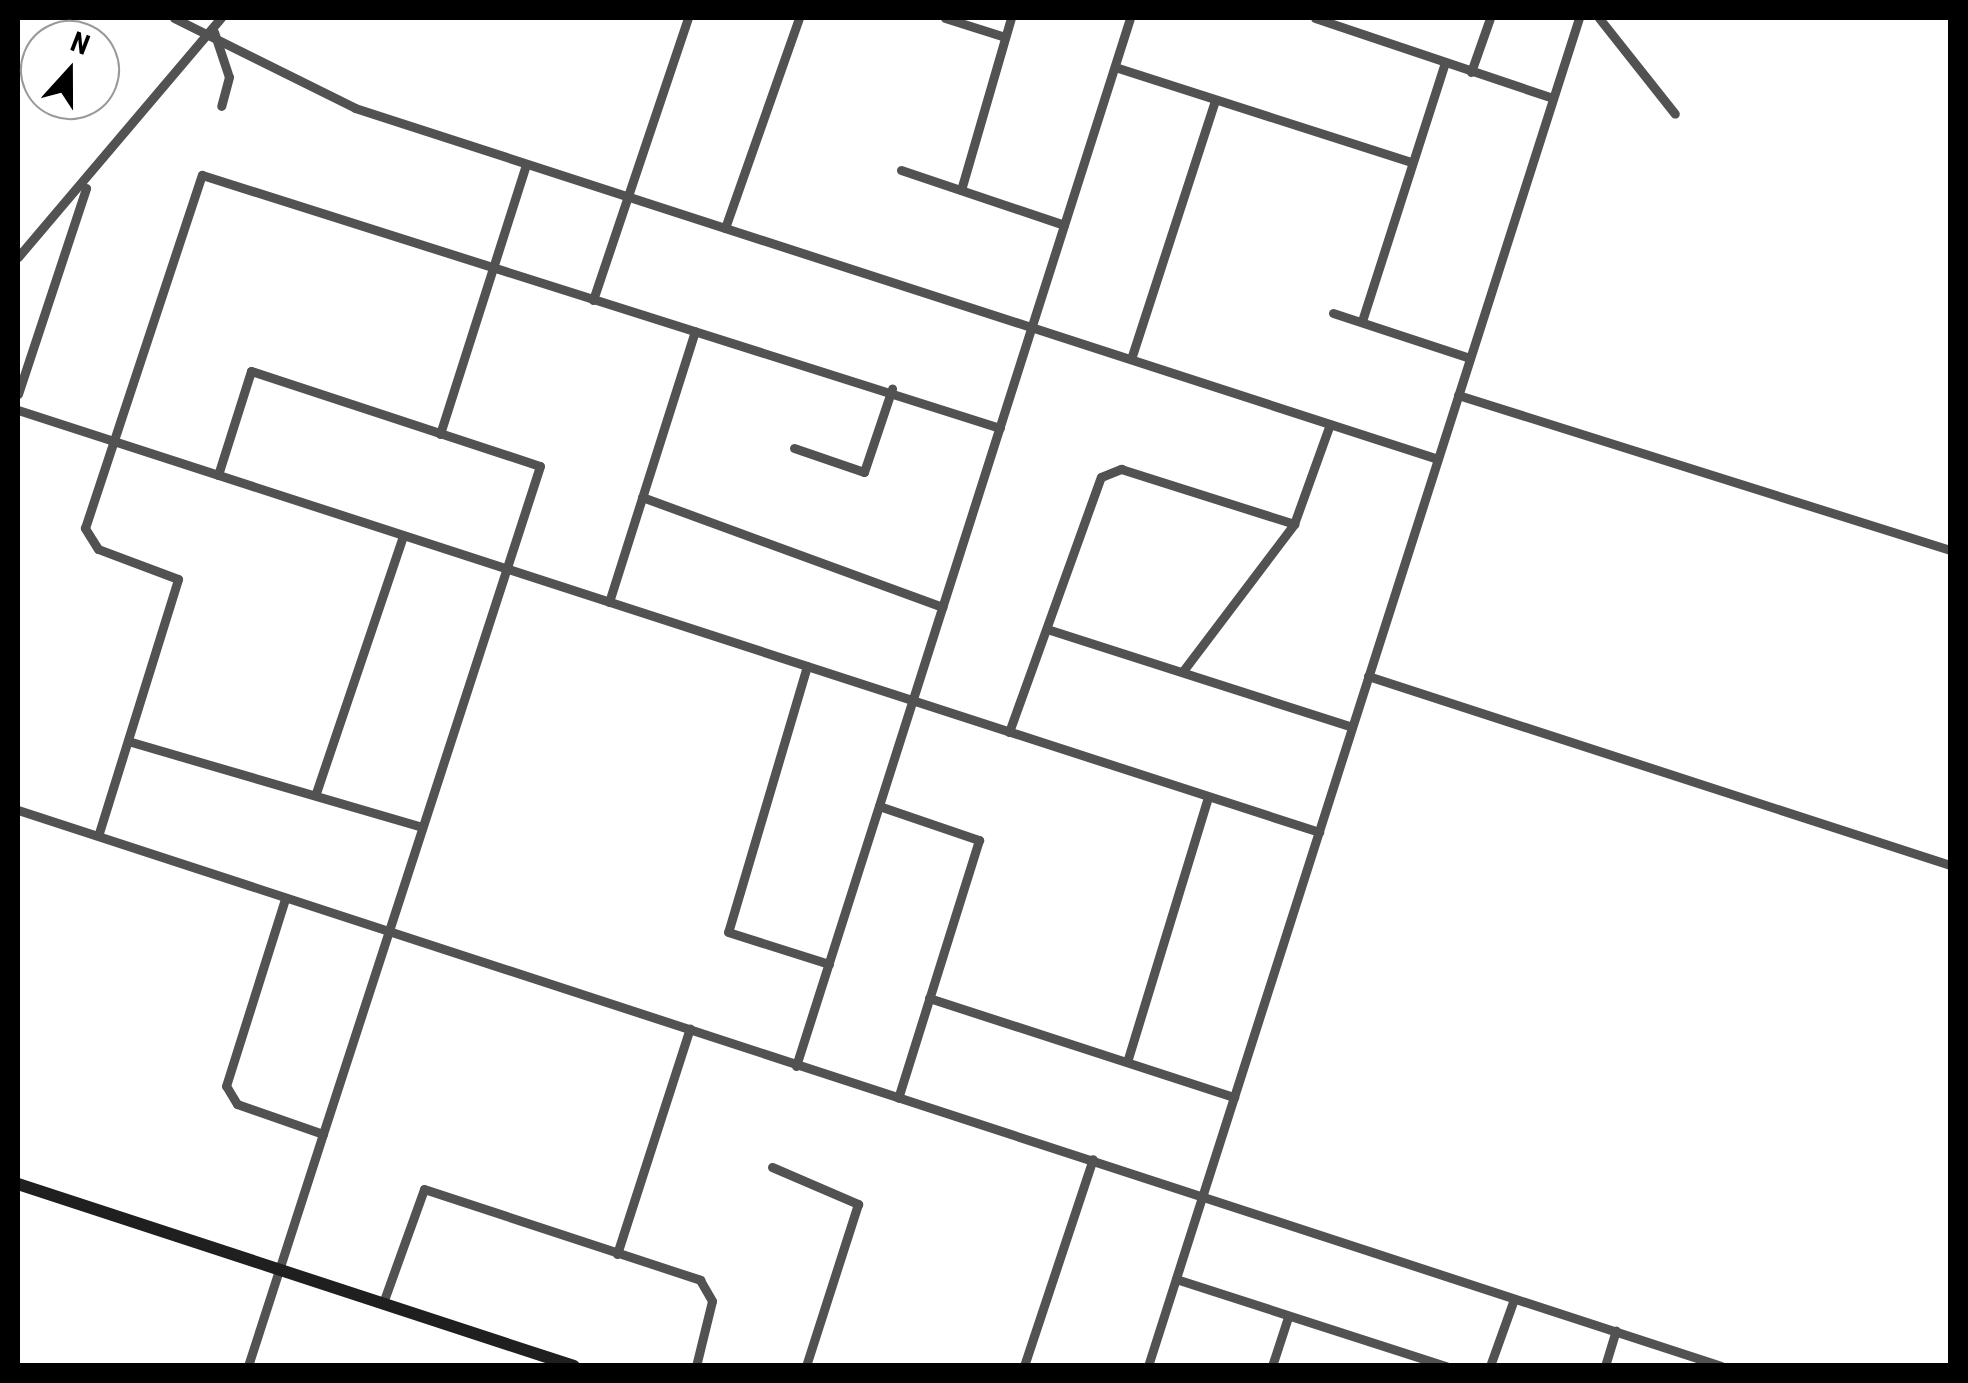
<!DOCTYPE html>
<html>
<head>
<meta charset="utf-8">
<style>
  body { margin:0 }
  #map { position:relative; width:1968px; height:1383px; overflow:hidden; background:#fff; font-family:"Roboto Condensed",sans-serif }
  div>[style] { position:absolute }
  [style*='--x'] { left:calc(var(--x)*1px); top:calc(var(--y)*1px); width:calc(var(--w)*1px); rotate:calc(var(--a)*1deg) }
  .street>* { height:9px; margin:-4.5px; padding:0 4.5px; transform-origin:4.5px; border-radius:4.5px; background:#525252 }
  .secondary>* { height:12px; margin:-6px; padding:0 6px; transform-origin:6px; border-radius:6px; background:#1f1f1f }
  span { translate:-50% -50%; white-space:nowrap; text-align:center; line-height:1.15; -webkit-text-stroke:10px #fff; paint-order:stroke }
  .frame { position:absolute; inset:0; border:20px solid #000; pointer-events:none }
  .north { position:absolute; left:20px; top:20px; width:100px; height:100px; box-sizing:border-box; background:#fff; border:2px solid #999; border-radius:50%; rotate:21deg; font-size:28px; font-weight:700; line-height:40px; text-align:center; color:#000 }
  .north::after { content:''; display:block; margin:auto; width:35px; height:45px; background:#000; clip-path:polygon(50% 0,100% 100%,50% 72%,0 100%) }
</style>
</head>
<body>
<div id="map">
  <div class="street">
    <div style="--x:174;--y:18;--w:202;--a:26.4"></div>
    <div style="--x:355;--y:108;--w:1138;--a:17.96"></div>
    <div style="--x:945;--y:18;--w:63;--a:17.6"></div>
    <div style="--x:1315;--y:18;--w:251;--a:18.6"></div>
    <div style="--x:1599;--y:18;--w:122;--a:51.6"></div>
    <div style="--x:214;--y:32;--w:47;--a:71.6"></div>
    <div style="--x:229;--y:77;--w:30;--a:105"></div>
    <div style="--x:1115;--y:67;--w:311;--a:17.8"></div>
    <div style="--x:1471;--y:72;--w:57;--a:-70.6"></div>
    <div style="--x:901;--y:170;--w:172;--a:18.6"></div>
    <div style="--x:961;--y:190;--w:179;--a:-73.8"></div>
    <div style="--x:725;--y:228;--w:223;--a:-70.6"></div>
    <div style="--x:18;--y:257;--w:314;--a:-49.7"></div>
    <div style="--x:593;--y:300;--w:298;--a:-71.4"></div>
    <div style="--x:1333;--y:313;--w:144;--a:18.2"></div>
    <div style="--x:1362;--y:321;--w:271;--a:-72.2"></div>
    <div style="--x:1131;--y:359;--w:269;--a:-72"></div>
    <div style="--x:18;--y:394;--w:217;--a:-71.7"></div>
    <div style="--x:1458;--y:395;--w:516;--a:17.49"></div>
    <div style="--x:18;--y:410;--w:1368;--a:17.97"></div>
    <div style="--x:440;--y:434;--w:282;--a:-72.3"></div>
    <div style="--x:794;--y:448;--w:74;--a:18.9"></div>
    <div style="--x:864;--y:472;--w:88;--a:-71.4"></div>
    <div style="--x:218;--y:475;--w:109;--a:-72.4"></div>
    <div style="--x:251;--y:371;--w:304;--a:18.2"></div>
    <div style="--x:540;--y:466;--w:702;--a:108"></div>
    <div style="--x:642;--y:497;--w:320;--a:20.1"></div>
    <div style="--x:609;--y:602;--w:284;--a:-72.4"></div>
    <div style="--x:1047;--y:629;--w:320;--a:17.8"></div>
    <div style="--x:807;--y:666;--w:277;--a:106.5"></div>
    <div style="--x:728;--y:932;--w:106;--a:17.6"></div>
    <div style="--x:1183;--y:671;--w:184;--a:-52.9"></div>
    <div style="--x:1294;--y:524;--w:106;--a:-70.2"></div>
    <div style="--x:1368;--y:676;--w:612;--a:17.99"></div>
    <div style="--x:1009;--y:732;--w:271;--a:-70.2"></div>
    <div style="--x:1101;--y:477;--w:22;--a:-22"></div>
    <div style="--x:1121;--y:469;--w:182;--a:17.6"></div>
    <div style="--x:128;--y:741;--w:303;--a:16.3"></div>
    <div style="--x:316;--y:793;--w:271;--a:-71.3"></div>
    <div style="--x:879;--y:806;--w:106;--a:18.8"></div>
    <div style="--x:979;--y:840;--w:270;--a:107.4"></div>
    <div style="--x:18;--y:810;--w:1791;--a:18.08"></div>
    <div style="--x:99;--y:833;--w:266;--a:-72.7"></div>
    <div style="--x:178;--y:579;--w:85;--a:-159.4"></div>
    <div style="--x:98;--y:549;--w:25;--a:-122"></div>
    <div style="--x:85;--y:528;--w:372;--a:-71.7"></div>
    <div style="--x:202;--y:175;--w:837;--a:17.59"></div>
    <div style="--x:929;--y:998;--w:321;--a:18"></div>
    <div style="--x:1127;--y:1062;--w:277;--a:-73"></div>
    <div style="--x:796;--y:1066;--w:1100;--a:-72.32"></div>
    <div style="--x:772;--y:1167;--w:94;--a:23.3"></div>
    <div style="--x:858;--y:1204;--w:170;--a:107.8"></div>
    <div style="--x:617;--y:1254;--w:237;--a:-72.1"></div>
    <div style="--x:1176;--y:1279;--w:284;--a:17.9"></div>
    <div style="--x:383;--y:1303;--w:121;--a:-70.2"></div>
    <div style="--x:424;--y:1189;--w:291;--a:18.2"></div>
    <div style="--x:700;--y:1280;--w:24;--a:60"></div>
    <div style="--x:712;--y:1301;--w:67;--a:103.8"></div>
    <div style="--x:248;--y:1366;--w:244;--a:-72.1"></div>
    <div style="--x:323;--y:1134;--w:91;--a:-160.8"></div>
    <div style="--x:237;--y:1104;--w:21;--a:-121"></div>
    <div style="--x:226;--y:1086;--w:196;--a:-72.5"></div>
    <div style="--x:1024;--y:1366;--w:218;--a:-71.6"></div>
    <div style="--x:1148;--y:1366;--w:1415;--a:-72.27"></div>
    <div style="--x:1272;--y:1366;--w:52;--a:-71.9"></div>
    <div style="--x:1490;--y:1366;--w:71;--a:-70.3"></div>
    <div style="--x:1605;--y:1366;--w:37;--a:-73"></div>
  </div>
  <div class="secondary">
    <div style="--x:18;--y:1184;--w:585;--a:18.13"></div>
  </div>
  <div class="frame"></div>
  <div class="north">N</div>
</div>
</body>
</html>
